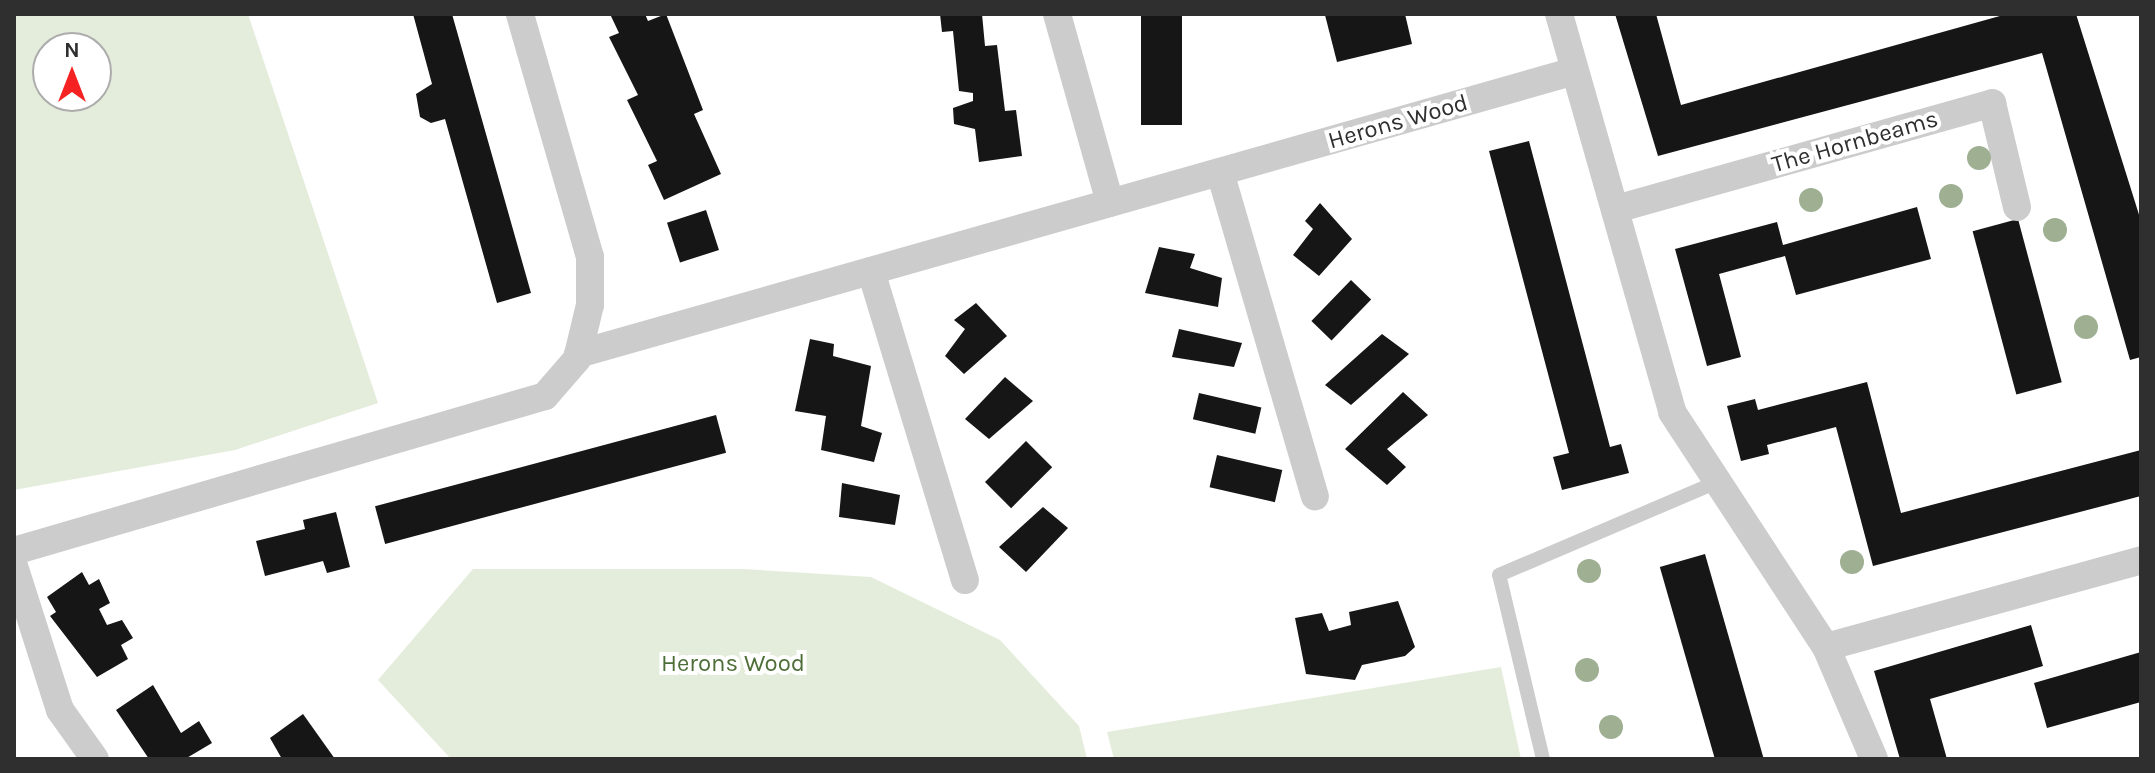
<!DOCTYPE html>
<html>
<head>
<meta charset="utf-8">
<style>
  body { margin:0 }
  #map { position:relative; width:2155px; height:773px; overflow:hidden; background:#fff; font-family:Karla,sans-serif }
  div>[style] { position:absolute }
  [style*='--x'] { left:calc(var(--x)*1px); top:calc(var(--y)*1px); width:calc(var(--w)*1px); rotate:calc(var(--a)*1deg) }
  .green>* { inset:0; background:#e4eddb }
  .building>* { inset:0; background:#161616; transform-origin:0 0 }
  .service>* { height:14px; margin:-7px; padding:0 7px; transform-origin:7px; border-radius:7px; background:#ccc }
  .minor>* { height:28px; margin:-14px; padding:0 14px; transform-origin:14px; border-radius:14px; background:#ccc }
  .trees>* { width:24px; height:24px; margin:-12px; border-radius:50%; background:#9eaf92 }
  span { translate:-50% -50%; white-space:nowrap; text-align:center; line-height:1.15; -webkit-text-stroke:8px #fff; paint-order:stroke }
  .street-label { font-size:24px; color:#2f2f2f }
  .park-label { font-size:24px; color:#4e6e38 }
  .frame { position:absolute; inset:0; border:16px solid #2f2f2f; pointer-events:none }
  .north { position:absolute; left:32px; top:32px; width:80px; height:80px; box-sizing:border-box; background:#fff; border:2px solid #acacac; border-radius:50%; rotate:0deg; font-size:22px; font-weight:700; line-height:32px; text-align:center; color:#2f2f2f }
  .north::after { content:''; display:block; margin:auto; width:28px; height:36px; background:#f42223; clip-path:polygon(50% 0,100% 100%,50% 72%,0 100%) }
</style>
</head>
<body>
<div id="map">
  <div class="green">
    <div style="clip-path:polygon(evenodd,14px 14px,248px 14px,378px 403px,235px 450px,14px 490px,14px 14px,48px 48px,96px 48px,96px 96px,48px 96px,48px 48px)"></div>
    <div style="clip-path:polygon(473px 569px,744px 569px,871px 577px,1000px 640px,1079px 726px,1087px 759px,451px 759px,378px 680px)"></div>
    <div style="clip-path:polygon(1501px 667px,1521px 759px,1114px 759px,1107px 732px)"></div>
  </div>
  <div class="building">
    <div style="clip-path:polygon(413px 14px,452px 14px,531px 293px,497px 303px,445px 119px,431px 123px,420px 117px,416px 94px,432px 84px)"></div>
    <div style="clip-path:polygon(610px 14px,645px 14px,648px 21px,666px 14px,703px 110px,694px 114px,721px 174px,664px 200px,648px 165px,657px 161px,627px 100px,638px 95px,609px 37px,619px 33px)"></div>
    <div style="clip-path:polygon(940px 14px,982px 14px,985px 46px,997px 45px,1005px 111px,1016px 110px,1022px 156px,979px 162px,975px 129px,954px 124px,953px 108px,973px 101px,973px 93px,959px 91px,953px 31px,942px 32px)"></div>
    <div style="left:1141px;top:14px;width:41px;height:111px"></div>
    <div style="clip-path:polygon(1405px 14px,1412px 44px,1337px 62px,1325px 15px)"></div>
    <div style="clip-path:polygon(1615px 14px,1656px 14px,1681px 105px,2007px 14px,2076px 14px,2141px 221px,2141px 357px,2130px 360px,2042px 53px,1658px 156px)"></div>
    <div style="clip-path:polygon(1529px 141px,1610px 447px,1621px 444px,1629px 473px,1562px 490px,1553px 457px,1569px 453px,1489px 151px)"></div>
    <div style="clip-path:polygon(1320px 203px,1352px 239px,1319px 276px,1293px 255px,1313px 229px,1305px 221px)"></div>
    <div style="clip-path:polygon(1917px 207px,1931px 259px,1796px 295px,1785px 256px,1719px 274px,1741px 357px,1707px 366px,1675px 249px,1777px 222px,1783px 245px)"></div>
    <div style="left:706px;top:210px;width:42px;height:41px;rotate:72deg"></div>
    <div style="left:2018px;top:219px;width:169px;height:47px;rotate:75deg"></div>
    <div style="clip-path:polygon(1159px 247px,1195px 254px,1190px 268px,1222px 278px,1218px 307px,1145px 293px)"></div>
    <div style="left:1351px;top:280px;width:28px;height:57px;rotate:44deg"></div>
    <div style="clip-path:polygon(976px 303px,1007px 336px,964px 374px,945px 356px,965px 329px,954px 320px)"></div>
    <div style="clip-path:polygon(1179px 329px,1242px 343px,1234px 367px,1172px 357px)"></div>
    <div style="clip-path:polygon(1382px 334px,1409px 354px,1351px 405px,1325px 385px)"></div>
    <div style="clip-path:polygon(810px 339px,834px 344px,833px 356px,871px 366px,861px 426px,882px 433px,874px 462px,821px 450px,826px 416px,795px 411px)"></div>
    <div style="clip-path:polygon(1005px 377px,1033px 401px,989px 439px,965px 419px)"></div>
    <div style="clip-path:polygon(1867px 382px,1901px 513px,2141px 450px,2141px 496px,1873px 566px,1836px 427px,1767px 445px,1769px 454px,1741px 461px,1727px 406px,1755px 399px,1758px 410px)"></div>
    <div style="clip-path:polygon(1403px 392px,1428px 415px,1387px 449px,1406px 467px,1387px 485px,1345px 449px)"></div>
    <div style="left:1199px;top:393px;width:64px;height:27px;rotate:13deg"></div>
    <div style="left:716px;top:415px;width:39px;height:353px;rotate:75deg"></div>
    <div style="left:1026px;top:441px;width:37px;height:58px;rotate:45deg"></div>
    <div style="left:1217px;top:455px;width:67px;height:33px;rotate:13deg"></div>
    <div style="clip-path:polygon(842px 483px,900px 495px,895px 525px,839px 517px)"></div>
    <div style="clip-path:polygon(1043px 507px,1068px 528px,1026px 572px,999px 547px)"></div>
    <div style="clip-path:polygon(336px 512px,350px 567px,327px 573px,323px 561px,265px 576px,256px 541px,305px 529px,303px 520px)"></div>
    <div style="left:1705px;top:554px;width:213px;height:47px;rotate:74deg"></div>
    <div style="clip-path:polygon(82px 572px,89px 585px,99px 579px,110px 603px,99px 609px,107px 625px,122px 620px,133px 638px,121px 645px,128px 659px,97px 677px,50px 616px,56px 612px,47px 597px)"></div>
    <div style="clip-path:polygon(1398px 601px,1415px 647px,1405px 656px,1362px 665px,1355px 680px,1306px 674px,1295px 618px,1322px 613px,1329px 631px,1351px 625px,1349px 612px)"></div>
    <div style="clip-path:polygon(2031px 625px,2043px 666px,1930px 699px,1947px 759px,1900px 759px,1874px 671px)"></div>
    <div style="clip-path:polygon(2141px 652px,2141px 702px,2047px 728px,2034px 683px)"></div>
    <div style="clip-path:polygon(153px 685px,181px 733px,199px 721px,212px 743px,185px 759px,149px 759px,116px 710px)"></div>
    <div style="clip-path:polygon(303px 714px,335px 759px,282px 759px,270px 738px)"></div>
  </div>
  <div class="service">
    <div style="--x:1543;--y:759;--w:189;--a:-103.4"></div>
    <div style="--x:1499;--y:575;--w:235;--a:-23.1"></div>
  </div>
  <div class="minor">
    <div style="--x:1057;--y:14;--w:196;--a:74.3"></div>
    <div style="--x:1559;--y:14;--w:414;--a:74.1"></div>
    <div style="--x:1672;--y:412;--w:281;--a:56.8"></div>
    <div style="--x:1826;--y:647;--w:122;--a:66.8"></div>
    <div style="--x:1220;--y:172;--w:338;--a:73.7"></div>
    <div style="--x:1616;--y:209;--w:391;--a:-15.7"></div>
    <div style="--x:1992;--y:103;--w:107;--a:76.5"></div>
    <div style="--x:871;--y:271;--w:323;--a:73.1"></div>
    <div style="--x:578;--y:354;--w:1036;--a:-15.85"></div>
    <div style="--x:14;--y:551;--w:553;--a:-16.27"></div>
    <div style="--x:545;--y:396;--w:49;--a:-49.1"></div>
    <div style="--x:577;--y:359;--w:56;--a:-76.5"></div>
    <div style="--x:590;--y:305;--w:48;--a:-90"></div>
    <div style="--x:590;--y:257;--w:253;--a:-106.1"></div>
    <div style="--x:14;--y:566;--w:151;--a:72.3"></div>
    <div style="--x:60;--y:710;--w:60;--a:54.5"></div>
    <div style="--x:1826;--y:647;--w:327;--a:-15.4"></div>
  </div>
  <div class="trees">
    <div style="left:1979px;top:158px"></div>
    <div style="left:1951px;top:196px"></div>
    <div style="left:1811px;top:200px"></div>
    <div style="left:2055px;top:230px"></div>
    <div style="left:2086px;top:327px"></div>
    <div style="left:1852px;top:562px"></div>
    <div style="left:1589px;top:571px"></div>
    <div style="left:1587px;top:670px"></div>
    <div style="left:1611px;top:727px"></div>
  </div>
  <div class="street-label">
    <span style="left:1398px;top:122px;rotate:-16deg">Herons Wood</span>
    <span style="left:1855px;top:142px;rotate:-16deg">The Hornbeams</span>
  </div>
  <div class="park-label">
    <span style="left:733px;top:664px">Herons Wood</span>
  </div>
  <div class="frame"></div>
  <div class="north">N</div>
</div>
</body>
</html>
